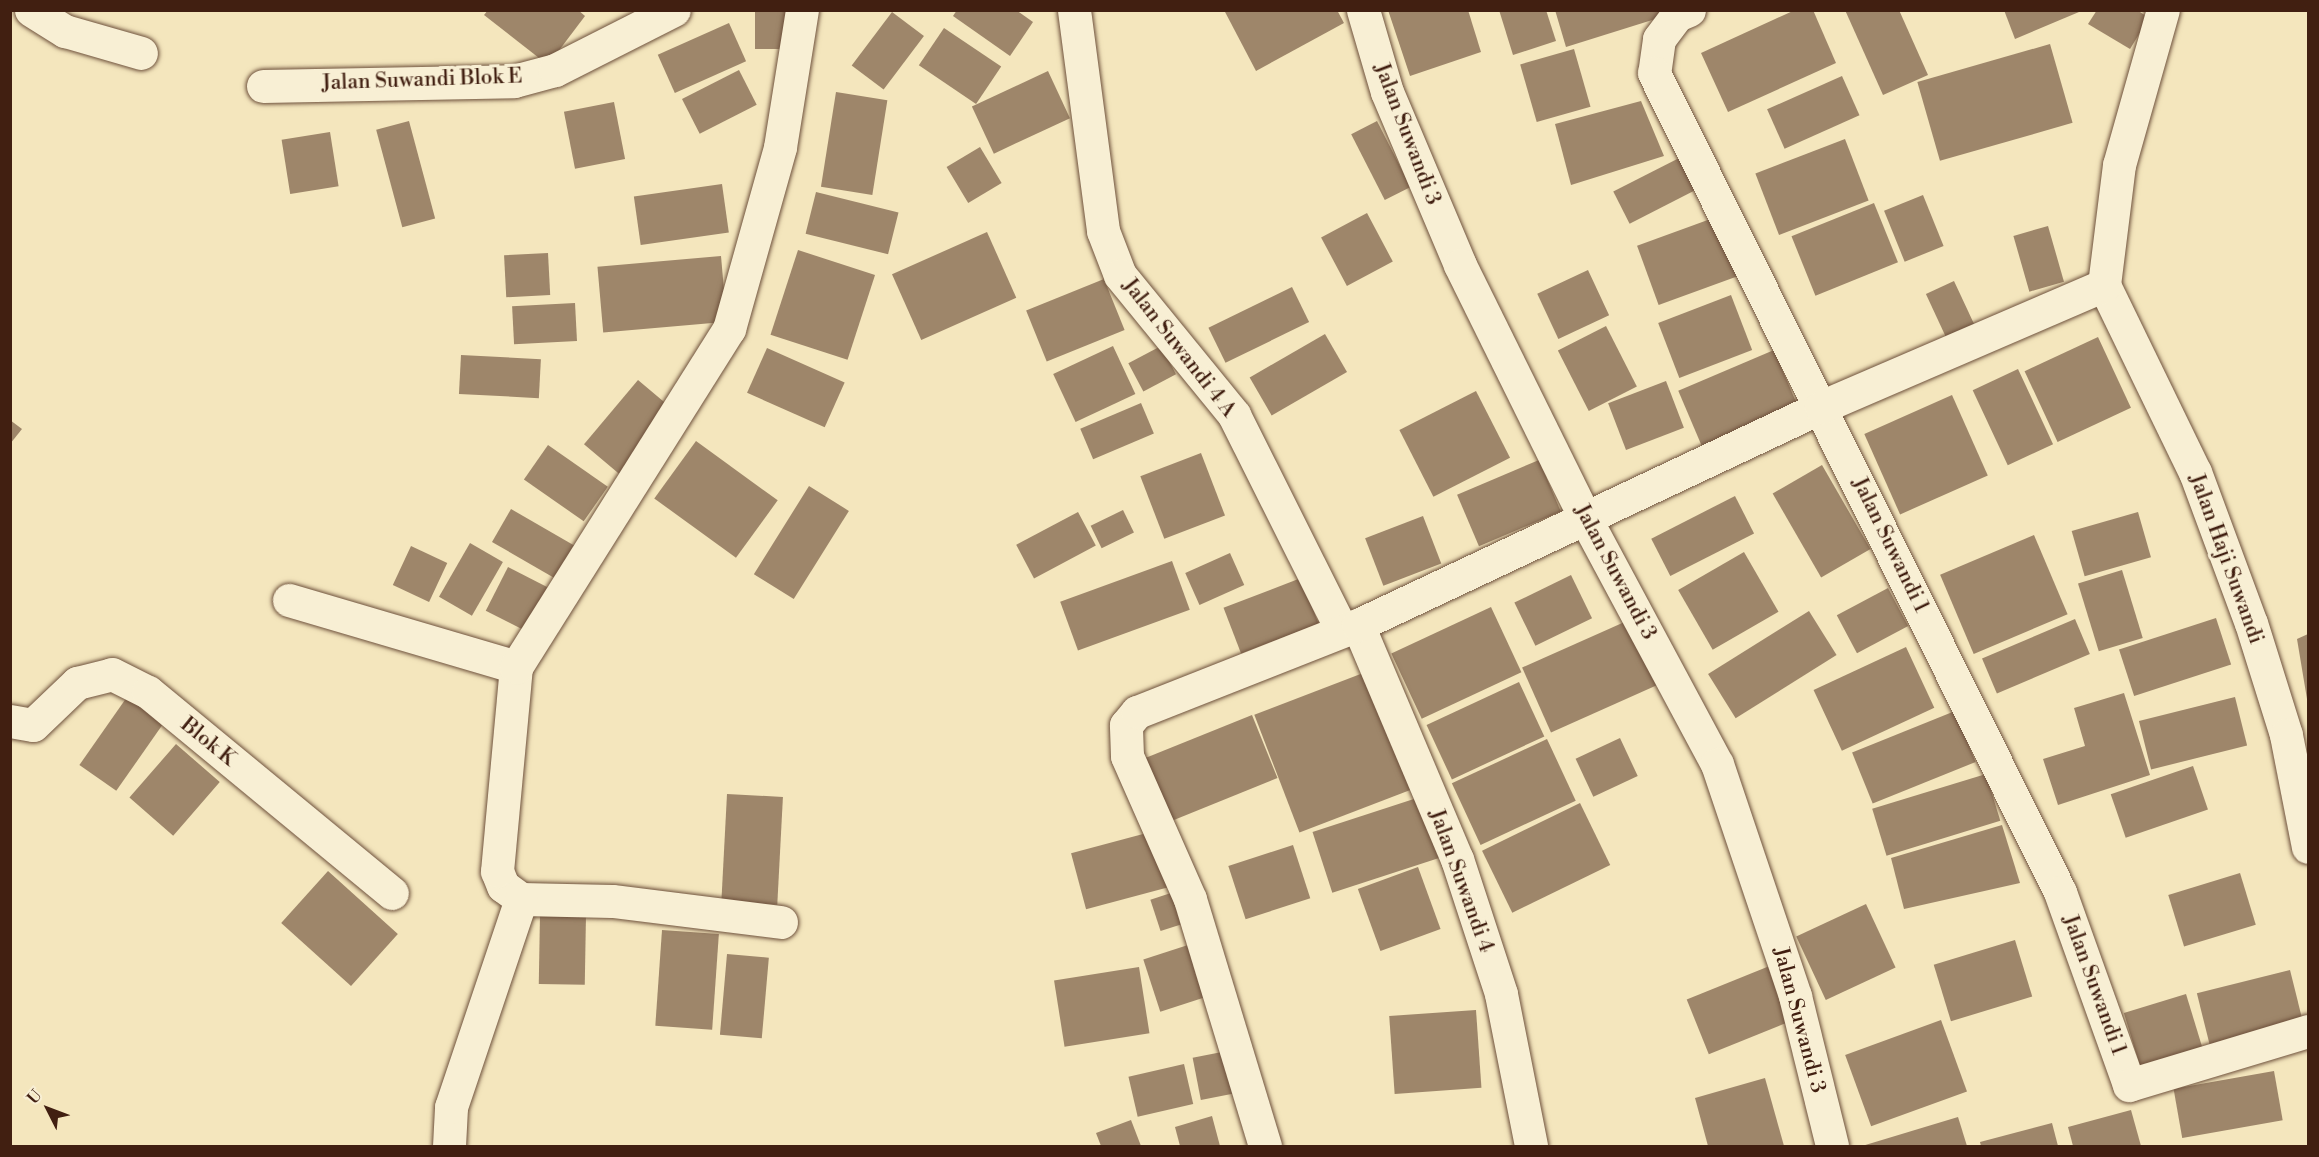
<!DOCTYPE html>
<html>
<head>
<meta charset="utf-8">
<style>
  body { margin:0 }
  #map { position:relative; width:2319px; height:1157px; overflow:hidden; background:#f4e6bd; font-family:"Libre Bodoni",serif }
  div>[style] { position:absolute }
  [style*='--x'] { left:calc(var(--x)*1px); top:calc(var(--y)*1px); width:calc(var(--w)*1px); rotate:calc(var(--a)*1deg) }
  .building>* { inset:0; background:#9e866a; transform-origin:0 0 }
  .roads { filter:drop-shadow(0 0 2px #6e513c) drop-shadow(0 0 2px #6e513c) }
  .street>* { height:33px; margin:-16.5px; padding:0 16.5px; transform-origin:16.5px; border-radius:16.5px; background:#f8efd4 }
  span { translate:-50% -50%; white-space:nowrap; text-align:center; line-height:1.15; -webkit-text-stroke:6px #f8efd4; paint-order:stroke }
  .street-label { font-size:21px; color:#411f11 }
  .frame { position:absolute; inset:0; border:12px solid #411f11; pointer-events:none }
  .north { position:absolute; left:18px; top:1079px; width:60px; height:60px; -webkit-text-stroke:4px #f8efd4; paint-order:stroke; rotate:312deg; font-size:16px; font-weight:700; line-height:24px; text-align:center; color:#411f11 }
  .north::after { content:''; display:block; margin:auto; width:21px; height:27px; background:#411f11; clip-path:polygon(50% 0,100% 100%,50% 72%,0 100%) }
</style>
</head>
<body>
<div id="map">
  <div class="building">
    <div style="clip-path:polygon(488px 10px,578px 10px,585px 16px,548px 65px,484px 15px)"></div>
    <div style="left:755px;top:10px;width:34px;height:39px"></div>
    <div style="clip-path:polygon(957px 10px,1016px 10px,1033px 22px,1010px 56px,953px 16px)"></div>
    <div style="clip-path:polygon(1224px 10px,1337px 10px,1344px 23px,1256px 71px)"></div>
    <div style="clip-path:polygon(1388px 10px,1468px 10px,1481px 52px,1410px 76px)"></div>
    <div style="clip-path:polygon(1499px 10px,1546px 10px,1556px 41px,1513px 55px)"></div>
    <div style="clip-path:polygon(1555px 10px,1681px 10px,1681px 11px,1566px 47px)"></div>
    <div style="clip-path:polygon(1795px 10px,1813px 10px,1836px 63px,1728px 112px,1701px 53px)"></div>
    <div style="clip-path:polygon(1845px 10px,1899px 10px,1928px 75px,1883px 95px)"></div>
    <div style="clip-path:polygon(2004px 10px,2078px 10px,2079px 12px,2015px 39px)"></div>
    <div style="clip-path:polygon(2097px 10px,2137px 10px,2149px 18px,2130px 49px,2088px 24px)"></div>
    <div style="left:892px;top:12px;width:40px;height:67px;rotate:37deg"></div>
    <div style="left:729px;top:23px;width:42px;height:78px;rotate:66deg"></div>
    <div style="left:944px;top:28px;width:69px;height:45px;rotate:34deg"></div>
    <div style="left:2050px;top:44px;width:82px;height:138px;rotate:74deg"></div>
    <div style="left:1574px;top:49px;width:60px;height:56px;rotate:74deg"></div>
    <div style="left:739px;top:70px;width:39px;height:64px;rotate:63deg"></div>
    <div style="left:1048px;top:71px;width:52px;height:84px;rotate:65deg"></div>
    <div style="left:1842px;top:76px;width:43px;height:82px;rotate:66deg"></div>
    <div style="left:836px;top:92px;width:52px;height:96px;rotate:9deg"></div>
    <div style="clip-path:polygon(1641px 101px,1664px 156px,1571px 185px,1555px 124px)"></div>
    <div style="left:614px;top:102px;width:58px;height:51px;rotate:79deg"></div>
    <div style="left:409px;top:121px;width:101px;height:34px;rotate:75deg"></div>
    <div style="left:1377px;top:121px;width:74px;height:29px;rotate:63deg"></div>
    <div style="left:330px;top:132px;width:55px;height:49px;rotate:81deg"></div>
    <div style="left:1845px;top:139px;width:66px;height:96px;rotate:69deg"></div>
    <div style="left:980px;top:147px;width:42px;height:39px;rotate:59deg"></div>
    <div style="left:1689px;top:153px;width:36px;height:85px;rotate:63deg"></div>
    <div style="left:722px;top:184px;width:49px;height:89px;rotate:82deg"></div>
    <div style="left:816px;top:192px;width:85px;height:43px;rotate:14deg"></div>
    <div style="left:1923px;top:195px;width:55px;height:42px;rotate:68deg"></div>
    <div style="left:1874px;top:203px;width:64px;height:89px;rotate:68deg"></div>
    <div style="left:1367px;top:213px;width:55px;height:52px;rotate:62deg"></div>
    <div style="left:1716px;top:217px;width:63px;height:84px;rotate:70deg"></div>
    <div style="left:2048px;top:226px;width:58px;height:36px;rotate:74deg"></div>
    <div style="left:987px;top:232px;width:72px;height:104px;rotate:66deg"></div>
    <div style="left:798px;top:250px;width:81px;height:89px;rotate:18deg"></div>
    <div style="left:548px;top:253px;width:42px;height:44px;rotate:87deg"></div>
    <div style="left:721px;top:256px;width:66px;height:124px;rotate:85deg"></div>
    <div style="left:1588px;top:270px;width:50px;height:56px;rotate:65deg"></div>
    <div style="left:1104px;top:279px;width:55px;height:84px;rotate:68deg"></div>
    <div style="left:1954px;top:281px;width:50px;height:31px;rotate:65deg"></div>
    <div style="left:1292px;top:287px;width:39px;height:93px;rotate:64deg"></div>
    <div style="left:1731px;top:295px;width:59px;height:78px;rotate:69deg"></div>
    <div style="left:575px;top:303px;width:38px;height:63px;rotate:87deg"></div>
    <div style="left:1606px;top:326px;width:68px;height:54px;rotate:63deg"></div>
    <div style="left:1325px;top:334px;width:44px;height:87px;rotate:60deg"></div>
    <div style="left:2098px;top:337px;width:78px;height:81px;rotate:65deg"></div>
    <div style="left:1113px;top:346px;width:53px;height:66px;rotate:65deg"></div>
    <div style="left:1161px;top:346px;width:32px;height:37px;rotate:62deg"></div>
    <div style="left:767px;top:348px;width:85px;height:49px;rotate:24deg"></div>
    <div style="left:1774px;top:350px;width:70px;height:104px;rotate:67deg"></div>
    <div style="left:461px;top:355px;width:80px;height:39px;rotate:3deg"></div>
    <div style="left:2018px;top:369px;width:83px;height:50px;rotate:65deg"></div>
    <div style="left:638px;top:380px;width:50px;height:84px;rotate:40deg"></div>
    <div style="left:1666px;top:381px;width:50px;height:62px;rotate:69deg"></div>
    <div style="left:1476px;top:391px;width:75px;height:86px;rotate:63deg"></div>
    <div style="left:1952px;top:395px;width:88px;height:96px;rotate:66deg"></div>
    <div style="left:1141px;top:403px;width:33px;height:66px;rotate:67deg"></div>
    <div style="clip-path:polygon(10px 420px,22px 429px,10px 444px)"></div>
    <div style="left:696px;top:441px;width:101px;height:71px;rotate:36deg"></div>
    <div style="left:548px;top:445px;width:73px;height:42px;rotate:35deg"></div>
    <div style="left:1201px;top:453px;width:67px;height:65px;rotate:69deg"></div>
    <div style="left:1539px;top:460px;width:56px;height:89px;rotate:67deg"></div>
    <div style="left:1822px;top:465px;width:97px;height:57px;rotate:60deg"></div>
    <div style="left:809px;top:486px;width:47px;height:104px;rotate:32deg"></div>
    <div style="left:1735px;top:496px;width:42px;height:94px;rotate:63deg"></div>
    <div style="left:511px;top:509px;width:79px;height:38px;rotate:30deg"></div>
    <div style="left:1123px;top:510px;width:25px;height:36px;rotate:64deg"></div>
    <div style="left:1078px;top:512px;width:38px;height:70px;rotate:62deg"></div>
    <div style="left:2138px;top:512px;width:47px;height:69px;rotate:74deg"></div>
    <div style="left:1423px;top:516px;width:51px;height:62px;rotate:69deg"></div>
    <div style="left:2034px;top:535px;width:86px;height:102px;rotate:67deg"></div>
    <div style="left:470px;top:543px;width:38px;height:62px;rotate:30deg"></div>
    <div style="left:411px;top:546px;width:40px;height:43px;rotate:25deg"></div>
    <div style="left:1744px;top:552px;width:69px;height:76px;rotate:60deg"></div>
    <div style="left:1230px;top:553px;width:35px;height:49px;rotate:66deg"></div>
    <div style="left:1172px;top:561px;width:52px;height:119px;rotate:70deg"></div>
    <div style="left:508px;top:567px;width:46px;height:49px;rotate:27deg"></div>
    <div style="left:2122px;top:570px;width:71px;height:46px;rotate:73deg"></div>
    <div style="left:1571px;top:575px;width:48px;height:63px;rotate:64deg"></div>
    <div style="left:1301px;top:578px;width:49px;height:83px;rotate:69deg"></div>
    <div style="left:1888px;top:588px;width:43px;height:58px;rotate:62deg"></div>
    <div style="left:1491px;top:607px;width:72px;height:110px;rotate:65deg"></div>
    <div style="left:1809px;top:611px;width:52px;height:119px;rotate:58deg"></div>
    <div style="left:2216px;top:618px;width:49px;height:102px;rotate:72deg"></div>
    <div style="left:2075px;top:619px;width:38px;height:101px;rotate:67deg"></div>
    <div style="left:1629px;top:620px;width:71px;height:117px;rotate:66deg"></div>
    <div style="clip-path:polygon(2308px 634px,2308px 699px,2307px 699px,2297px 639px)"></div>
    <div style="left:1906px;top:647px;width:67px;height:102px;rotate:65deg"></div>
    <div style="left:1371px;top:670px;width:126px;height:125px;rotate:69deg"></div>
    <div style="left:1519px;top:682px;width:60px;height:102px;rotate:65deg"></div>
    <div style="clip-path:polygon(2124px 693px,2150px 775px,2058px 805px,2043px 759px,2085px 746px,2074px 708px)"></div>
    <div style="left:127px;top:697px;width:45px;height:83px;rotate:35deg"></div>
    <div style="left:2235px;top:697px;width:50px;height:99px;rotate:76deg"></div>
    <div style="left:1955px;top:711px;width:55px;height:111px;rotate:68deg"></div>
    <div style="left:1252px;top:715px;width:68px;height:117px;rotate:68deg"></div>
    <div style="left:1620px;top:738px;width:42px;height:49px;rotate:65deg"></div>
    <div style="left:1547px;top:739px;width:68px;height:105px;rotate:65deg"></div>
    <div style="left:176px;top:744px;width:58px;height:71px;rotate:41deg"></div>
    <div style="left:2193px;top:766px;width:46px;height:87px;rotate:71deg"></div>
    <div style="left:1986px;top:774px;width:49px;height:119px;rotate:73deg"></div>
    <div style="left:727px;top:794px;width:56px;height:108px;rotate:3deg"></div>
    <div style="left:1420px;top:797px;width:64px;height:113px;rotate:72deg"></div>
    <div style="left:1580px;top:803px;width:69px;height:109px;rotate:64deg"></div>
    <div style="clip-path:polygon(2002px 825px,2020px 883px,1904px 909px,1891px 858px)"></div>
    <div style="left:1158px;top:830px;width:58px;height:90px;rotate:75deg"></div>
    <div style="left:1293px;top:845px;width:56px;height:68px;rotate:72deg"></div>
    <div style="left:1418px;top:867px;width:66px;height:64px;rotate:70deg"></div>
    <div style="left:328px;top:871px;width:94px;height:70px;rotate:42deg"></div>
    <div style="left:2240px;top:873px;width:54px;height:75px;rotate:73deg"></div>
    <div style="left:1177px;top:891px;width:33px;height:28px;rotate:72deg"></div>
    <div style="left:1866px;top:904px;width:70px;height:77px;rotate:65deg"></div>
    <div style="left:540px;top:914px;width:46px;height:70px;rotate:1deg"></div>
    <div style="left:662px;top:930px;width:57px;height:96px;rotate:4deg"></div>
    <div style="left:2015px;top:940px;width:59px;height:85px;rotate:73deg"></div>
    <div style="left:1188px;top:945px;width:55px;height:47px;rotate:72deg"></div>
    <div style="left:727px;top:954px;width:42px;height:81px;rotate:5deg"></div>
    <div style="left:1772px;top:965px;width:59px;height:92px;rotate:68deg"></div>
    <div style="left:1139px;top:967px;width:67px;height:86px;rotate:81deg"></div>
    <div style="left:2290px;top:970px;width:60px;height:96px;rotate:76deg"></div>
    <div style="left:2186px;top:994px;width:59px;height:65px;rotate:73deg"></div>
    <div style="left:1476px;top:1010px;width:78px;height:87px;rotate:86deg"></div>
    <div style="left:1941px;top:1020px;width:76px;height:102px;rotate:70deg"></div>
    <div style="left:1227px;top:1051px;width:43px;height:35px;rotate:79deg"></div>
    <div style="left:1184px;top:1064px;width:41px;height:57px;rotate:77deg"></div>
    <div style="left:2274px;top:1071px;width:50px;height:102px;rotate:80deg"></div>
    <div style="clip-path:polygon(1765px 1078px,1784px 1146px,1708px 1146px,1695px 1098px)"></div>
    <div style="clip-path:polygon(2131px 1110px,2141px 1146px,2073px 1146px,2068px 1127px)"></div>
    <div style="clip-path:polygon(1212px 1116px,1220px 1146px,1180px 1146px,1175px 1127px)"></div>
    <div style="clip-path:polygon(1958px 1117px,1967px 1146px,1862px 1146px)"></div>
    <div style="clip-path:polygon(1131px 1120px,1141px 1146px,1101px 1146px,1096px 1133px)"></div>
    <div style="clip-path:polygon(2052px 1123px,2058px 1146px,1981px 1146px,1980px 1142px)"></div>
  </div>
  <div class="roads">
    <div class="street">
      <div style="--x:31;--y:10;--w:40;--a:32"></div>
      <div style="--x:65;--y:31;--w:79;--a:16.1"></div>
      <div style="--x:1074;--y:10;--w:223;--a:82.5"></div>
      <div style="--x:1103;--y:231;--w:47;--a:68.9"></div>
      <div style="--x:1120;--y:275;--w:181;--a:50.8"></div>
      <div style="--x:1234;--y:415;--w:239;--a:63.4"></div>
      <div style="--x:1363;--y:10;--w:85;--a:73.7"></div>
      <div style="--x:1387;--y:92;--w:188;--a:67.1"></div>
      <div style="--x:1460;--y:265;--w:280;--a:63.7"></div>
      <div style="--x:1584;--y:516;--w:281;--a:61.8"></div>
      <div style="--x:1717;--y:764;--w:245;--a:71.4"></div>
      <div style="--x:1795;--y:996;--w:154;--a:76.1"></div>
      <div style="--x:1689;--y:10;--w:13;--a:157"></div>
      <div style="--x:1677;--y:15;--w:30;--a:127"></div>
      <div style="--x:1659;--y:39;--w:34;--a:98"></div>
      <div style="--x:1654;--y:73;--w:914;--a:63.63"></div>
      <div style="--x:2060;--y:892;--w:205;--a:70.3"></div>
      <div style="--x:2129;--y:1085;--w:187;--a:-16.8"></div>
      <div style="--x:263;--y:86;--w:251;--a:-1.1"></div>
      <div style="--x:514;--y:81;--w:42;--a:-15"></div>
      <div style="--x:555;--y:70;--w:133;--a:-26.8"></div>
      <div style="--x:2104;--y:285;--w:208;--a:64.1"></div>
      <div style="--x:2195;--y:472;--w:161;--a:69.7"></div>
      <div style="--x:2251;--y:623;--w:117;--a:72.6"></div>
      <div style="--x:2286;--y:735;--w:114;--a:78.9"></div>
      <div style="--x:289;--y:600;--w:237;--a:16.4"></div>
      <div style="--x:1358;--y:625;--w:254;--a:67.1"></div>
      <div style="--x:1457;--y:859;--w:142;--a:71.9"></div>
      <div style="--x:1501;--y:994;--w:155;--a:78.8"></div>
      <div style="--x:10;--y:721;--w:23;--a:10"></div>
      <div style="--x:33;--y:725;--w:61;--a:-43.7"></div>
      <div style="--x:77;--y:683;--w:36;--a:-14"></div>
      <div style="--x:112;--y:674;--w:40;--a:26.6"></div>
      <div style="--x:148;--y:692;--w:316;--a:39.5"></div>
      <div style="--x:781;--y:922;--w:170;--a:-172.9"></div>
      <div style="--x:612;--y:901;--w:91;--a:-178.7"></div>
      <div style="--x:521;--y:899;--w:22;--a:-144"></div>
      <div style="--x:503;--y:886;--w:16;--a:-112"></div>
      <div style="--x:497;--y:871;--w:205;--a:-84.7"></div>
      <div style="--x:516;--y:667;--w:400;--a:-57.8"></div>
      <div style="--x:729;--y:329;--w:189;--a:-74.3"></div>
      <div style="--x:780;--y:147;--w:139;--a:-80.9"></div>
      <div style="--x:449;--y:1146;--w:39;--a:-87"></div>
      <div style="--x:451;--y:1107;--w:219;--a:-71.4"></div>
      <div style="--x:1265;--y:1146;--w:258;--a:-106.9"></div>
      <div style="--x:1190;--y:899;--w:156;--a:-113.8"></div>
      <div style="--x:1127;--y:756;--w:31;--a:-92"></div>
      <div style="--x:1126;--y:725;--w:17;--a:-50"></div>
      <div style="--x:1137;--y:712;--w:238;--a:-21.5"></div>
      <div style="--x:1358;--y:625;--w:512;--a:-25.21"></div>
      <div style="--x:1821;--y:407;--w:308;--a:-23.3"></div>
      <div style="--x:2104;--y:285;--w:121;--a:-82.9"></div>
      <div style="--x:2119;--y:165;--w:161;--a:-74.2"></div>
    </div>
  </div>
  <div class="street-label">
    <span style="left:422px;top:80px;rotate:-2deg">Jalan Suwandi Blok E</span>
    <span style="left:1407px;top:134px;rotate:69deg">Jalan Suwandi 3</span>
    <span style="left:1179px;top:348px;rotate:52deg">Jalan Suwandi 4 A</span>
    <span style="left:1890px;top:545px;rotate:64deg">Jalan Suwandi 1</span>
    <span style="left:2226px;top:559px;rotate:70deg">Jalan Haji Suwandi</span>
    <span style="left:1615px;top:572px;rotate:62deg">Jalan Suwandi 3</span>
    <span style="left:208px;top:742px;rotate:39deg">Blok K</span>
    <span style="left:1461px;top:881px;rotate:70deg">Jalan Suwandi 4</span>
    <span style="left:2094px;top:985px;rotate:70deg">Jalan Suwandi 1</span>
    <span style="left:1799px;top:1020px;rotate:75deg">Jalan Suwandi 3</span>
  </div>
  <div class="frame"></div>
  <div class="north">U</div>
</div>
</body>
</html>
